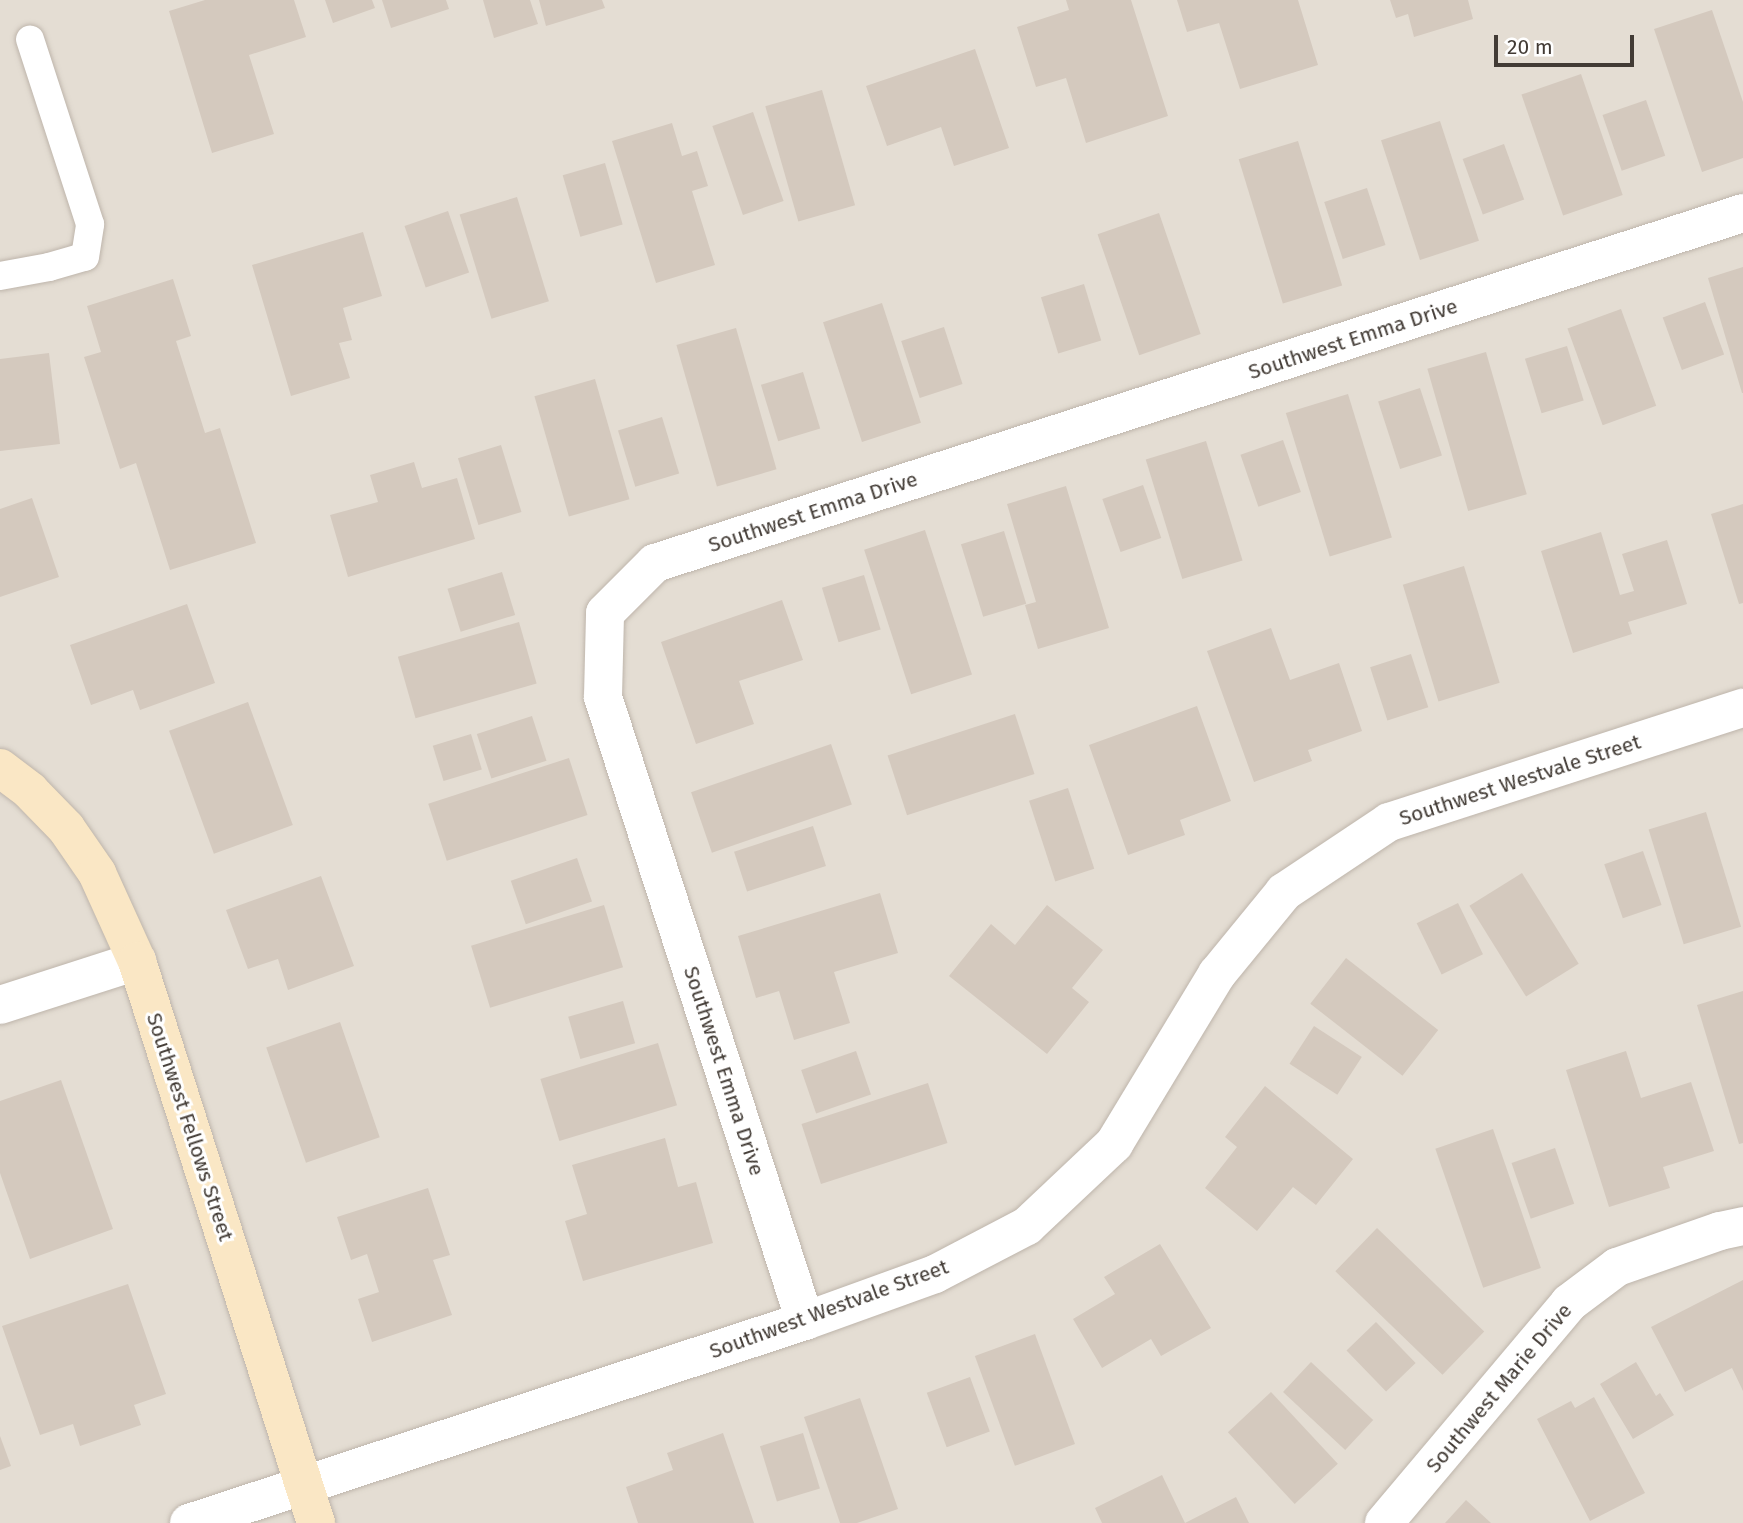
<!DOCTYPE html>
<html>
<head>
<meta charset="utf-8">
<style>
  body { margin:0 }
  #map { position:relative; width:1743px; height:1523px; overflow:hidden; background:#f1ebe4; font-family:"Fira Sans",sans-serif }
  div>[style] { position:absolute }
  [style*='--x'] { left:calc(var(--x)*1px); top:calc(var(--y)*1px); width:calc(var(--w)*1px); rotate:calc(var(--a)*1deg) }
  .residential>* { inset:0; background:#e4ddd3; transform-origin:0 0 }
  .building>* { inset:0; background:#d4c9be; transform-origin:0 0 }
  .roads { filter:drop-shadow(0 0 2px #beb5ab) drop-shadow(0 0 2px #beb5ab) }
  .lane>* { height:28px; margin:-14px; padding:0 14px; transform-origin:14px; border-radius:14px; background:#fff }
  .street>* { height:38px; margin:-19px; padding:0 19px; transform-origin:19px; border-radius:19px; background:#fff }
  .secondary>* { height:38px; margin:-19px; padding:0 19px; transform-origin:19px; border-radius:19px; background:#fae7c5 }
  span { translate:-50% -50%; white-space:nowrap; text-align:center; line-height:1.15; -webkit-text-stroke:6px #fff; paint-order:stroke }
  .street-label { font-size:21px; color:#423b35 }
  .scale { position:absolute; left:1494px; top:35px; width:140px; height:32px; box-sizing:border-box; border:4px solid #423b35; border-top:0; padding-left:9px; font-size:21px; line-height:24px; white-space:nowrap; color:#423b35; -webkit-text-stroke:5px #fff; paint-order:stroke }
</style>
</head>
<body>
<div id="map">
  <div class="residential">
    <div style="left:0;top:0;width:1743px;height:1523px"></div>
  </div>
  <div class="building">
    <div style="clip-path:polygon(205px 0,294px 0,306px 37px,249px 55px,274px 134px,212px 153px,169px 11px)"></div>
    <div style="clip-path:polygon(325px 0,372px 0,375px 8px,333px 23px)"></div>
    <div style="clip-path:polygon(382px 0,446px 0,449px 9px,391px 28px)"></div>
    <div style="clip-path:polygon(483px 0,530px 0,538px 24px,494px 38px)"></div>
    <div style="clip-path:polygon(539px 0,602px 0,605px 8px,546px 26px)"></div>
    <div style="clip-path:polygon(1066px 0,1131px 0,1168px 116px,1086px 143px,1066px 78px,1036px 87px,1017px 27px,1069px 10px)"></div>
    <div style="clip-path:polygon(1177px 0,1298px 0,1318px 65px,1240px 89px,1219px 23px,1187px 32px)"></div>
    <div style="clip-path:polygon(1390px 0,1468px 0,1473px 19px,1414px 37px,1408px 14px,1396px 18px)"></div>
    <div style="clip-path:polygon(1712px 10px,1743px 102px,1743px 158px,1702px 172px,1654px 29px)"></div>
    <div style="clip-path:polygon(975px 49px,1009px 148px,954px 166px,941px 127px,887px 146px,866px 86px)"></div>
    <div style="left:1581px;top:74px;width:128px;height:63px;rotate:71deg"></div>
    <div style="left:822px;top:90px;width:120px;height:59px;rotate:74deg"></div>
    <div style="left:1646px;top:100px;width:59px;height:46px;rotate:71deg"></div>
    <div style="left:753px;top:112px;width:94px;height:43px;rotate:71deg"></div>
    <div style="left:1440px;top:121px;width:126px;height:62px;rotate:72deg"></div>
    <div style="clip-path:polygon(672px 123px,682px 156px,697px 151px,708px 186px,692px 191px,715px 265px,656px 283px,612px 141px)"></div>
    <div style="left:1298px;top:141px;width:151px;height:62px;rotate:73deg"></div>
    <div style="left:1504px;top:144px;width:59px;height:44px;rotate:70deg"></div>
    <div style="left:605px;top:163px;width:64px;height:44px;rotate:74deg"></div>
    <div style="left:1367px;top:188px;width:60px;height:45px;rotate:72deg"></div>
    <div style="left:517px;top:197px;width:109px;height:60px;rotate:73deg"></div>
    <div style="left:448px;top:211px;width:65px;height:46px;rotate:71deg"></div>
    <div style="left:1159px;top:213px;width:128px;height:65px;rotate:71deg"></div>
    <div style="clip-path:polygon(363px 232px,382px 296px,343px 308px,352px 340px,339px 343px,350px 378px,291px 396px,252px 265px)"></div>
    <div style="clip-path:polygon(1743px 267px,1743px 393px,1742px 393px,1708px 278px)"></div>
    <div style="clip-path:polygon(173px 279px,191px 336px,176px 341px,205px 433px,220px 428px,256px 543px,170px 570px,136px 463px,120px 469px,84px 357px,101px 352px,87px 306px)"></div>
    <div style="left:1084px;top:284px;width:59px;height:45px;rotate:73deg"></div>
    <div style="left:1705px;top:302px;width:56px;height:45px;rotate:70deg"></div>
    <div style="left:882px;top:303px;width:126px;height:62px;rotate:72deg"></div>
    <div style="left:1621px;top:309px;width:103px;height:57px;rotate:70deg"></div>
    <div style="left:944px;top:327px;width:60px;height:45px;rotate:72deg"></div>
    <div style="left:736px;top:328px;width:147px;height:62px;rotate:74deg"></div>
    <div style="left:1567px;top:346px;width:57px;height:44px;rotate:73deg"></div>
    <div style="left:1486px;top:352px;width:148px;height:61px;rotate:74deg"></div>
    <div style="clip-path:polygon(49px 353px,60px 444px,0 451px,0 359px)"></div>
    <div style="left:803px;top:372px;width:59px;height:44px;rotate:73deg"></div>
    <div style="left:595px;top:379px;width:125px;height:63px;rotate:74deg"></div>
    <div style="left:1420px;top:388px;width:71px;height:44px;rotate:72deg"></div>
    <div style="left:1348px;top:394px;width:150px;height:65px;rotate:73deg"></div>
    <div style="left:662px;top:417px;width:59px;height:46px;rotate:73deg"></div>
    <div style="left:1283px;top:440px;width:55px;height:45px;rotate:71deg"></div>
    <div style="left:1206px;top:441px;width:125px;height:63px;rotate:73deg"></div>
    <div style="left:501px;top:445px;width:70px;height:45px;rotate:73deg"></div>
    <div style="clip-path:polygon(414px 462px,422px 488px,457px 478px,475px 539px,348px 577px,330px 515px,378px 502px,370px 475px)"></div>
    <div style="left:1143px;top:485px;width:56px;height:43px;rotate:71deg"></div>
    <div style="clip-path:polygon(1066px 486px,1109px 628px,1038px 649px,1025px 605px,1036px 602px,1007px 504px)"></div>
    <div style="clip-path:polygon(32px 498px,59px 577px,0 597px,0 509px)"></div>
    <div style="clip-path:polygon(1743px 504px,1743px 603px,1739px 604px,1711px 514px)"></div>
    <div style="left:925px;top:530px;width:152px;height:64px;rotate:72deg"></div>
    <div style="left:1004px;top:531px;width:76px;height:45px;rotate:73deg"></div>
    <div style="clip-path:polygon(1601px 532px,1620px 595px,1634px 591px,1622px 554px,1667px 540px,1687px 604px,1628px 622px,1632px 634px,1573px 653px,1541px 551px)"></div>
    <div style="left:1464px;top:566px;width:122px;height:64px;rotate:73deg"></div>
    <div style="left:502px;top:572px;width:45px;height:57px;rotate:73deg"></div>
    <div style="left:864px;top:575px;width:57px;height:44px;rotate:73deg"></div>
    <div style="clip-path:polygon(782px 600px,803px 660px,739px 681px,754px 724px,696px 744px,661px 642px)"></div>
    <div style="clip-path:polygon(187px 604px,215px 683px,140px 710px,133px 690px,91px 705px,70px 645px)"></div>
    <div style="left:519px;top:622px;width:64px;height:126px;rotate:74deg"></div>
    <div style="clip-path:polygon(1271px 628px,1290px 680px,1339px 663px,1362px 731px,1308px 750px,1312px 761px,1254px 782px,1207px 651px)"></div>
    <div style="left:1411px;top:654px;width:56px;height:43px;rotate:72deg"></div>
    <div style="left:248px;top:702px;width:131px;height:84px;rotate:70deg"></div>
    <div style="clip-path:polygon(1197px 706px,1231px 801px,1180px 820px,1185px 835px,1128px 855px,1089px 745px)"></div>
    <div style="left:1015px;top:714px;width:63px;height:134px;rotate:72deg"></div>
    <div style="left:532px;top:716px;width:47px;height:58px;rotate:72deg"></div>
    <div style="left:471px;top:734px;width:37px;height:40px;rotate:73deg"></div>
    <div style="left:831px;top:744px;width:64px;height:148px;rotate:71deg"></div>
    <div style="left:569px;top:758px;width:60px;height:148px;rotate:72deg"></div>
    <div style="left:1068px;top:788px;width:85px;height:41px;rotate:72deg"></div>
    <div style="left:1706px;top:812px;width:120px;height:60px;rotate:73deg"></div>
    <div style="left:813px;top:826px;width:42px;height:83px;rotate:72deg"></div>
    <div style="left:1643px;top:851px;width:57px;height:41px;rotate:71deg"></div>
    <div style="left:577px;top:858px;width:46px;height:70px;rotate:71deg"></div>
    <div style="left:1522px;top:873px;width:107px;height:62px;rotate:58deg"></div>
    <div style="clip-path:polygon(321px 876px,354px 966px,288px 990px,278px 959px,248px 969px,226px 910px)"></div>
    <div style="clip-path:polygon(880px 893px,898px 953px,834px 972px,850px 1023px,794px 1040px,779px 991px,756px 998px,738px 936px)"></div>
    <div style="left:1458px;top:903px;width:57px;height:46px;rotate:64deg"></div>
    <div style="left:604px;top:905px;width:65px;height:139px;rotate:73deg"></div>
    <div style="clip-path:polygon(1047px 905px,1103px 950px,1072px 988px,1089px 1002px,1047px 1054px,949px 976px,991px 924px,1015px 945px)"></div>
    <div style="left:1346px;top:958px;width:117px;height:58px;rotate:38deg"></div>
    <div style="clip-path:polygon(1743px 991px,1743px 1143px,1739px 1144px,1697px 1005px)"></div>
    <div style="left:623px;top:1001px;width:44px;height:57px;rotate:74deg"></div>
    <div style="left:340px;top:1022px;width:122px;height:78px;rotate:71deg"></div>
    <div style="left:1314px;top:1026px;width:57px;height:45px;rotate:33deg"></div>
    <div style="left:658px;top:1043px;width:65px;height:123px;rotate:73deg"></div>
    <div style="left:856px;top:1051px;width:46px;height:58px;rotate:71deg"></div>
    <div style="clip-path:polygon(1626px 1051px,1641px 1098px,1691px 1082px,1714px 1151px,1663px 1167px,1670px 1188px,1609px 1207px,1566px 1070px)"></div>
    <div style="clip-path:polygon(61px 1080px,113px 1229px,30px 1259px,0 1173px,0 1101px)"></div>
    <div style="left:928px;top:1083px;width:63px;height:133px;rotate:72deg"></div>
    <div style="clip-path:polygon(1265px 1086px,1353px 1159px,1316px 1205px,1293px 1187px,1257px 1231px,1205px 1188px,1237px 1147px,1225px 1137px)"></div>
    <div style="left:1493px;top:1129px;width:147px;height:61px;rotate:71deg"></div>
    <div style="clip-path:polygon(665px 1138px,678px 1187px,696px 1182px,713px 1243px,583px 1281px,565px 1221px,587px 1214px,572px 1165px)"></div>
    <div style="left:1555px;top:1148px;width:59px;height:46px;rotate:71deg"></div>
    <div style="clip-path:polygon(428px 1188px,450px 1255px,433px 1260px,452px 1315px,372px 1342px,358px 1299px,379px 1292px,367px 1254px,351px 1260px,337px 1217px)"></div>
    <div style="left:1377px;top:1228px;width:149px;height:60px;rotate:44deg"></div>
    <div style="clip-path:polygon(1160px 1244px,1211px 1328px,1161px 1356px,1151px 1339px,1102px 1368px,1073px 1319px,1115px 1294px,1104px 1277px)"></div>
    <div style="clip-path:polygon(1743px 1280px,1743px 1391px,1732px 1368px,1685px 1392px,1651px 1327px)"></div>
    <div style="clip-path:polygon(128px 1284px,166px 1394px,134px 1405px,141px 1425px,80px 1446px,73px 1424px,40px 1435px,2px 1326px)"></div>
    <div style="left:1376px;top:1322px;width:57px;height:41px;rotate:46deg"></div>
    <div style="left:1035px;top:1334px;width:117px;height:64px;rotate:70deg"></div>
    <div style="left:1311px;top:1362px;width:85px;height:41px;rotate:43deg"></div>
    <div style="clip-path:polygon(1636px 1362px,1656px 1396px,1660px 1393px,1674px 1415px,1633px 1439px,1600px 1384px)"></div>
    <div style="left:970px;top:1377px;width:58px;height:46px;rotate:70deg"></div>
    <div style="left:1271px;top:1392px;width:98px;height:59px;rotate:47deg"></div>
    <div style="clip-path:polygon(1594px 1397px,1645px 1493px,1590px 1521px,1537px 1419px,1571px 1401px,1575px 1408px)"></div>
    <div style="clip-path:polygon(860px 1398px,898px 1509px,857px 1523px,840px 1523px,804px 1417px)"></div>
    <div style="clip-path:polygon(723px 1433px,754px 1523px,638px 1523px,626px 1487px,673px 1470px,667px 1453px)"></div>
    <div style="left:803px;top:1433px;width:58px;height:45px;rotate:73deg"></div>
    <div style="clip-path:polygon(0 1436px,11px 1466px,0 1470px)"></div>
    <div style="clip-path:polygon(1162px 1475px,1185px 1523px,1236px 1497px,1249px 1523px,1102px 1523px,1095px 1508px)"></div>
    <div style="clip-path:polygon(1466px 1500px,1491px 1523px,1445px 1523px)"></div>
  </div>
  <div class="roads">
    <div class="lane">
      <div style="--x:0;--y:276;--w:50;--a:-10.4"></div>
      <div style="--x:49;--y:267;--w:37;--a:-16"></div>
      <div style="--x:85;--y:257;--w:33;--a:-81"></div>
      <div style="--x:90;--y:224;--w:194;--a:-108"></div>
    </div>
    <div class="street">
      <div style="--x:0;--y:1005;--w:144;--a:-17.8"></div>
      <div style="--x:805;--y:1321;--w:656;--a:-107.94"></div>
      <div style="--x:603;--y:697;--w:84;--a:-88.6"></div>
      <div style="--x:605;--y:613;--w:71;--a:-45"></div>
      <div style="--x:655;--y:563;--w:1143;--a:-17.83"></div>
      <div style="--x:189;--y:1523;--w:648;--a:-18.16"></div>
      <div style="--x:805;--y:1321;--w:138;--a:-19.9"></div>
      <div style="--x:935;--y:1274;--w:104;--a:-27.6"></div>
      <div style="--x:1027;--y:1226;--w:120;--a:-43.3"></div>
      <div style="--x:1114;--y:1144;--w:199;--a:-58.8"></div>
      <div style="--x:1217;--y:974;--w:106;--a:-50.7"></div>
      <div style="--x:1284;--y:892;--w:126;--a:-33.7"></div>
      <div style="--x:1389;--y:822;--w:372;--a:-17.9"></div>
      <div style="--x:1384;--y:1523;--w:287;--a:-49.9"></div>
      <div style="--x:1569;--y:1303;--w:60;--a:-36.9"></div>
      <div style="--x:1617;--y:1267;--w:109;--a:-19.3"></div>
      <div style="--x:1720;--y:1231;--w:24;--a:-12"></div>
    </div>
    <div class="secondary">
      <div style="--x:0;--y:768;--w:38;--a:37"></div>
      <div style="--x:30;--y:791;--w:52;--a:45.8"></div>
      <div style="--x:66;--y:828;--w:55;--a:55.4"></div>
      <div style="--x:97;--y:873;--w:97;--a:65.6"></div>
      <div style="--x:137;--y:961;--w:590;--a:72.33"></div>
    </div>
  </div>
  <div class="street-label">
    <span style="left:1353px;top:339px;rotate:-18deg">Southwest Emma Drive</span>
    <span style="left:813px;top:512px;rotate:-18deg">Southwest Emma Drive</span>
    <span style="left:1520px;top:780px;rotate:-18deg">Southwest Westvale Street</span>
    <span style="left:724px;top:1071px;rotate:72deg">Southwest Emma Drive</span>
    <span style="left:190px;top:1127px;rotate:72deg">Southwest Fellows Street</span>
    <span style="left:829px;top:1309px;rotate:-20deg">Southwest Westvale Street</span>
    <span style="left:1499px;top:1388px;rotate:-50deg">Southwest Marie Drive</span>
  </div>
  <div class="scale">20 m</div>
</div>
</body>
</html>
